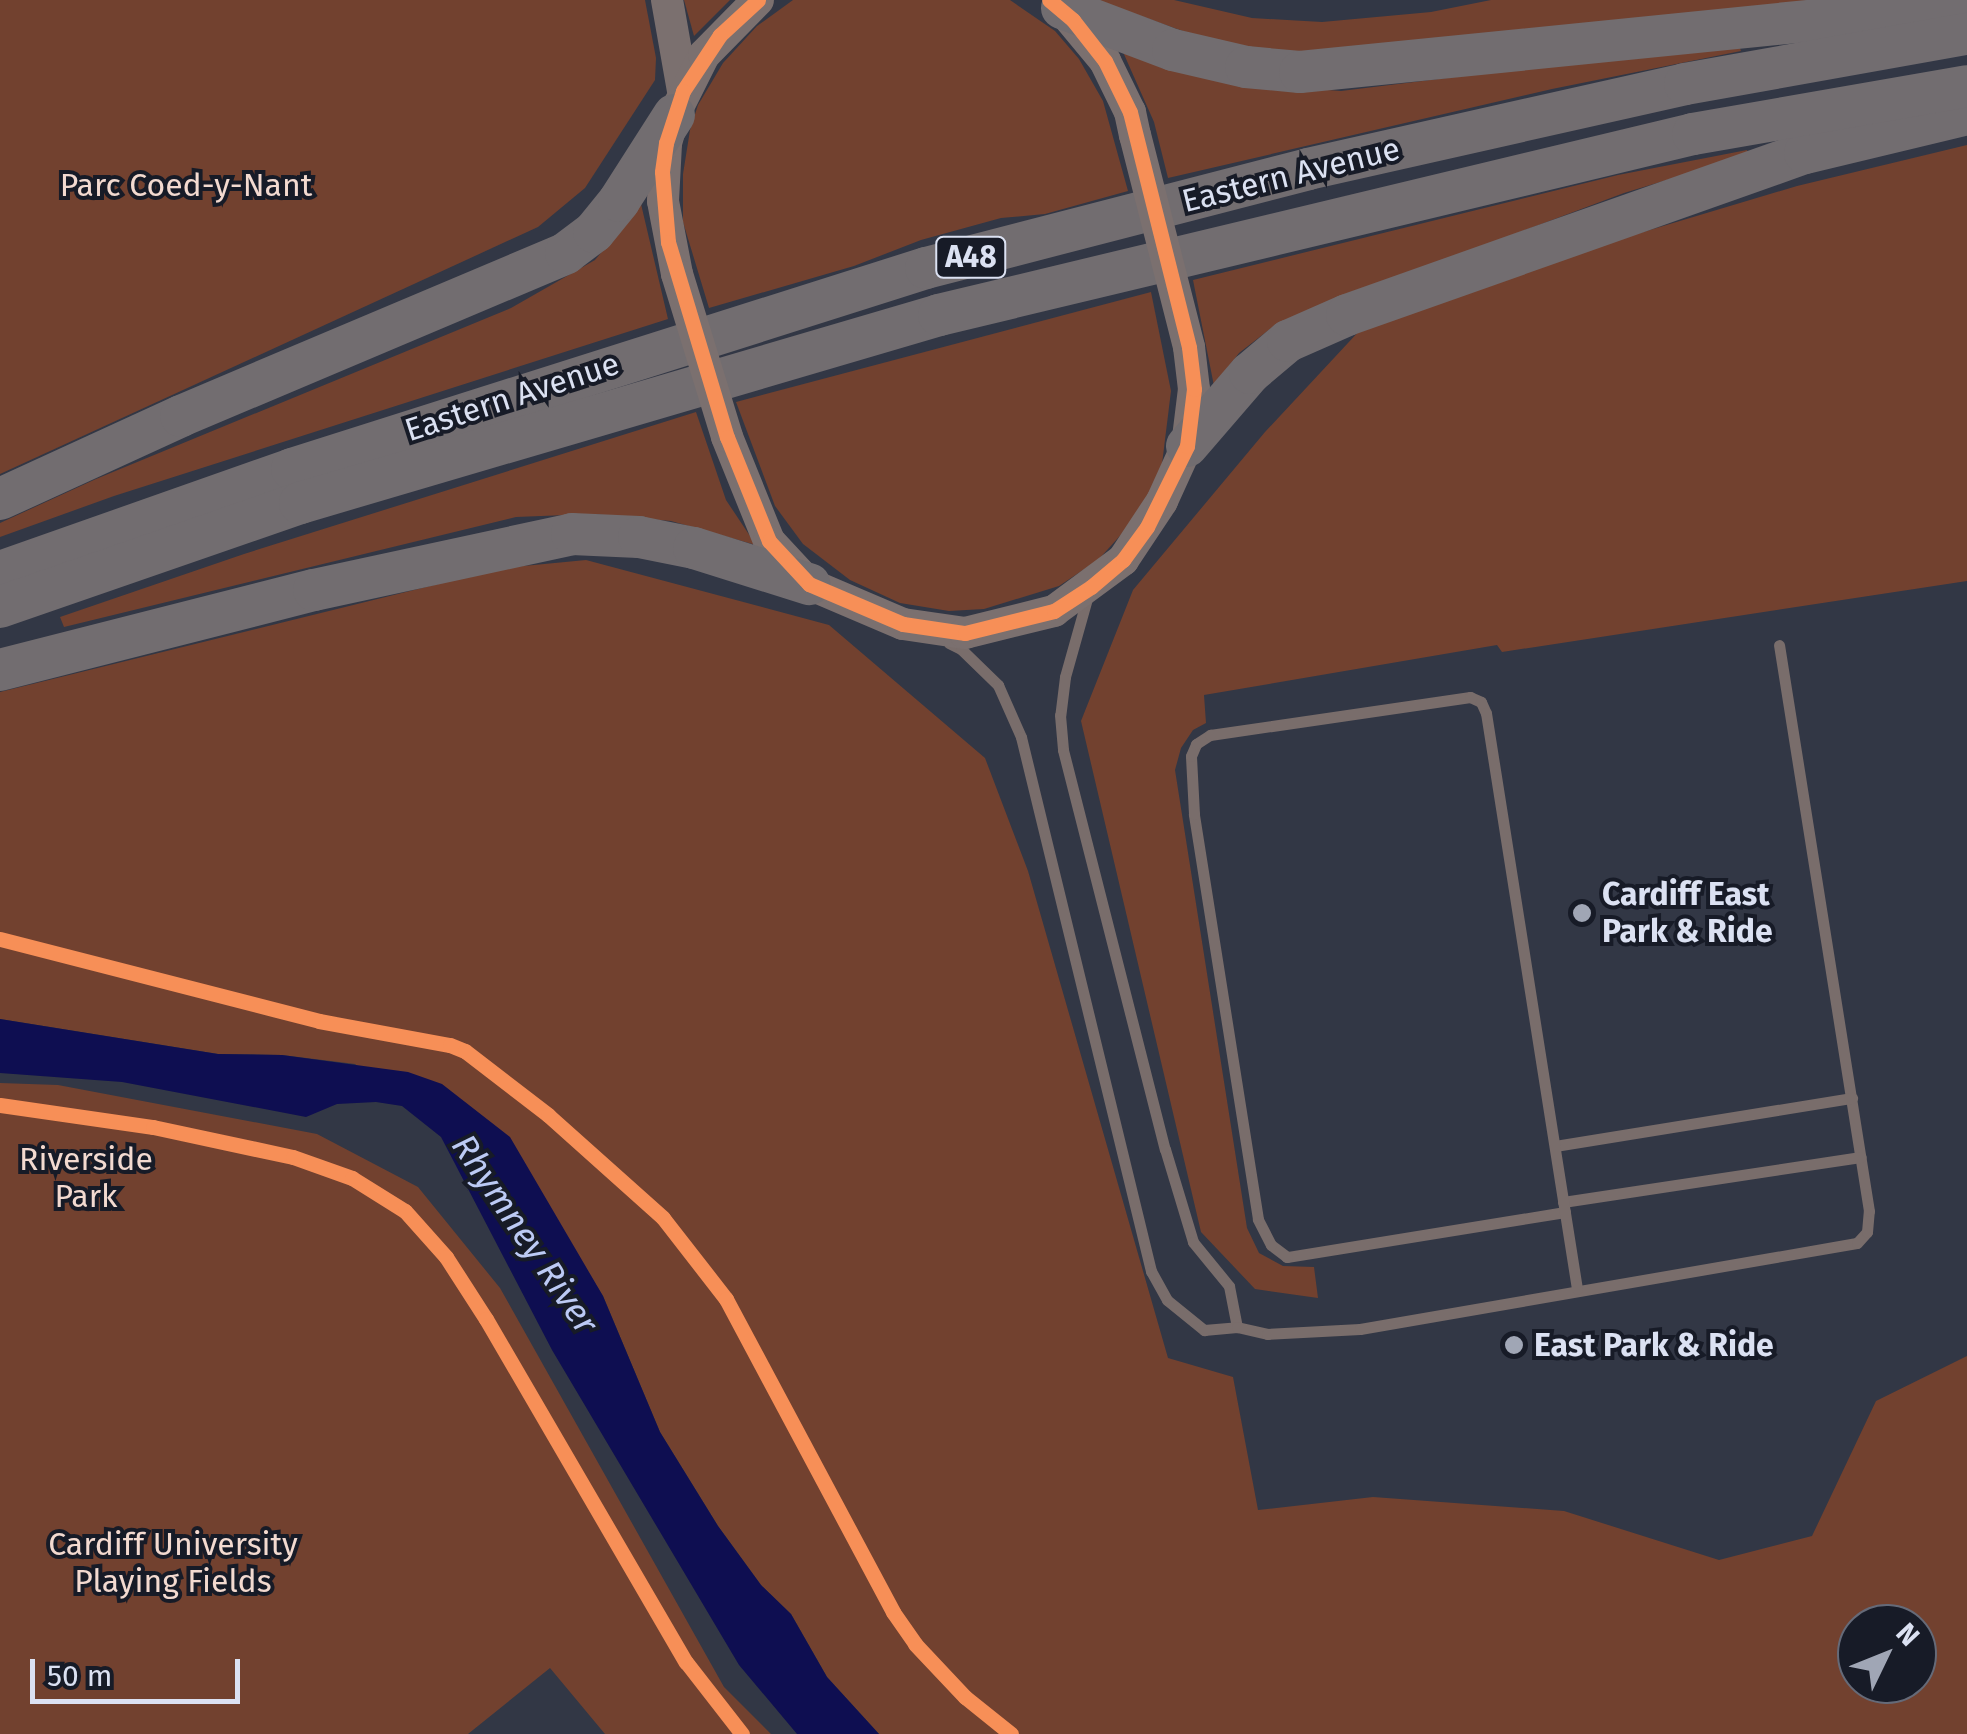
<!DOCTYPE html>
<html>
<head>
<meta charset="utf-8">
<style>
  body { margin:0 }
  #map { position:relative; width:1967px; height:1734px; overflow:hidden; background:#323745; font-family:"Fira Sans",sans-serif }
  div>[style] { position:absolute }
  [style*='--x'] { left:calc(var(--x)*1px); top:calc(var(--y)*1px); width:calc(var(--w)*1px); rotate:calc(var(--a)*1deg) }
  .green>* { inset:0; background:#72412f }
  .water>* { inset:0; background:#0e0e51 }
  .lane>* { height:11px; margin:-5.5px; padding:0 5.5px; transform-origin:5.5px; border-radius:5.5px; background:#796d6b }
  .secondary>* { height:32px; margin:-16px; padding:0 16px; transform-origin:16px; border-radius:16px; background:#7b706f }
  .highway>* { height:42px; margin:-21px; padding:0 21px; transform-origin:21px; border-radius:21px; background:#726d70 }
  .secondary-bridge>* { height:32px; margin:-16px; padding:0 16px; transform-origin:16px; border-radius:16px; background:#7b706f }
  .cycleway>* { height:15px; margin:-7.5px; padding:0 7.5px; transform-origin:7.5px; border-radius:7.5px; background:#f78f57 }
  .dots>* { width:28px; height:28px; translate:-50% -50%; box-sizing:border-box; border:5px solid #171b27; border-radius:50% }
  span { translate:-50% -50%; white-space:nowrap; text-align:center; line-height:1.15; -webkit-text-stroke:8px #171b27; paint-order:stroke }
  .shield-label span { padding:2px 8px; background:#171b27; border:2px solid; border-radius:8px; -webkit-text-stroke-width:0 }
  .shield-label { font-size:30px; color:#dbe1f2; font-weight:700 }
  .street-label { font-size:32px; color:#dbe1f2 }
  .park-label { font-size:32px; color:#f3dad0 }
  .poi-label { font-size:32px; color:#dbe1f2; font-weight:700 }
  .left { translate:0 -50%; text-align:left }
  .water-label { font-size:35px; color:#bccaf4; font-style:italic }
  .north { position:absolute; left:1837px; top:1604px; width:100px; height:100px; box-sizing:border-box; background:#171b27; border:2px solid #656a78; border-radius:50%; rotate:47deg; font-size:28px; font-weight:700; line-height:40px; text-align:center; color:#dbe1f2 }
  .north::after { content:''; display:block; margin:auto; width:35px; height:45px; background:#a0a6b5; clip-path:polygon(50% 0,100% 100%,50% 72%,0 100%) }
  .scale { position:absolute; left:30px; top:1659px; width:210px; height:45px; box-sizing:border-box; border:5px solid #dbe1f2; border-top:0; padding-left:12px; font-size:30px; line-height:35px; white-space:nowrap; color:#dbe1f2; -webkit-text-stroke:8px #171b27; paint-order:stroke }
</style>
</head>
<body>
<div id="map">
  <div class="green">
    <div style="clip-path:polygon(0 0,645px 0,656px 58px,655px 80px,585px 188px,538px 227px,0 474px)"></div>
    <div style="clip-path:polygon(684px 0,730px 0,694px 36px)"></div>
    <div style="clip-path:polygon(793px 0,1010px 0,1055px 31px,1079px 59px,1103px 101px,1128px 191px,1045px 214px,1001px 218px,921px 240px,854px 266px,709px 308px,683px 222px,683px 174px,690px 130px,698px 105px,723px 63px,757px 26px)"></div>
    <div style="clip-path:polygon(1096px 0,1174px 0,1252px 18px,1322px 22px,1431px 12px,1491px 0,1878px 0,1292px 57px,1219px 44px)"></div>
    <div style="clip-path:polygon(1738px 42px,1741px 51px,1552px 89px,1168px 178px,1154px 122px,1119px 43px,1235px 83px,1341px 91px)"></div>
    <div style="clip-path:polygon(1967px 145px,1967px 581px,1502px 652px,1497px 645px,1204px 695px,1206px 723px,1193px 730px,1181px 748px,1175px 770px,1247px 1228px,1259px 1253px,1283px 1266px,1314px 1267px,1318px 1298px,1255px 1289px,1201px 1232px,1081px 721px,1133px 590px,1265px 432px,1361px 329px,1553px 259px,1797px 186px)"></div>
    <div style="clip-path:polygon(1747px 150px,1749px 155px,1624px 193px,1278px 323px,1239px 353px,1214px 386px,1193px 280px,1618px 175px)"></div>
    <div style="clip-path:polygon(641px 204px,668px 319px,114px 496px,0 537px,0 523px,96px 479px,511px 308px,595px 260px)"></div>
    <div style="clip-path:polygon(1151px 292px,1171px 391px,1162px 464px,1146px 503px,1127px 528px,1098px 560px,1059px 586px,984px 609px,949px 611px,900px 603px,850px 580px,803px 544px,775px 506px,736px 402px)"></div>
    <div style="clip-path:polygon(696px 412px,726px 500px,756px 545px,671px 521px,592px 514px,516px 517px,64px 627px,60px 617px,244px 554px)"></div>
    <div style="clip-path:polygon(evenodd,586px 560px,829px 625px,985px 758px,1028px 871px,1168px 1358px,1233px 1377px,1258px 1510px,1373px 1497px,1564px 1511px,1719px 1560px,1812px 1536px,1876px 1401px,1967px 1356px,1967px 1734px,879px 1734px,827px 1677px,791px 1614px,761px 1585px,718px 1526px,660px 1432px,603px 1296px,569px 1241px,355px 1064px,282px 1055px,218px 1054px,0 1019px,0 692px,503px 568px,586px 560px,1857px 1624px,1917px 1624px,1917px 1684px,1857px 1684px,1857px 1624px)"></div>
    <div style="clip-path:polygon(0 1083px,58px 1085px,317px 1134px,418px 1187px,500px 1288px,724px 1687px,771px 1734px,605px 1734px,550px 1668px,468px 1734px,0 1734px)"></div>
  </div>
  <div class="water">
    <div style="clip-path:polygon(0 1019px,218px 1054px,282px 1055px,408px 1072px,442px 1084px,510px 1137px,603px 1296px,660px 1432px,718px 1526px,761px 1585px,791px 1614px,827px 1677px,879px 1734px,797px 1734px,739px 1665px,552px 1350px,441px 1137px,402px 1106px,376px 1102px,337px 1104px,306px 1117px,122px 1082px,0 1073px)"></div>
  </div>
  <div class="lane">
    <div style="--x:1088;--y:595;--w:85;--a:105.7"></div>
    <div style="--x:1065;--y:677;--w:38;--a:97"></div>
    <div style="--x:1060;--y:715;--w:35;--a:85"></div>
    <div style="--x:1063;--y:750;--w:412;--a:75.7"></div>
    <div style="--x:1165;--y:1149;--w:97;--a:73.2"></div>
    <div style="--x:1193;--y:1242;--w:57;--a:50.7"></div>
    <div style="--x:1229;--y:1286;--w:42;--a:79"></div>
    <div style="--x:949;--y:643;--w:13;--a:27"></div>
    <div style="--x:961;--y:649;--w:52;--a:44.2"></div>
    <div style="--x:998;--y:685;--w:57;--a:66.1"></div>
    <div style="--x:1021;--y:737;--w:550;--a:76.32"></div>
    <div style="--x:1151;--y:1271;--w:33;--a:61"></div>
    <div style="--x:1167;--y:1300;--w:48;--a:39"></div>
    <div style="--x:1204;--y:1330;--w:33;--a:-5"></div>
    <div style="--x:1237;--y:1327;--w:31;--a:13"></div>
    <div style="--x:1267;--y:1334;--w:93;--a:-3.1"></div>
    <div style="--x:1360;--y:1329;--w:504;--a:-9.82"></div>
    <div style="--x:1857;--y:1243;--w:15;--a:-48"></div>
    <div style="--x:1867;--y:1232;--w:21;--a:-85"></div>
    <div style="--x:1869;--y:1211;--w:573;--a:-99.03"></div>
    <div style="--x:1555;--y:1146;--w:301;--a:-9.2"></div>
    <div style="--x:1563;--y:1202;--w:301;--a:-8.6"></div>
    <div style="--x:1565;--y:1212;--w:282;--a:170.8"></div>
    <div style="--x:1287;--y:1257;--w:20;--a:-143"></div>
    <div style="--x:1271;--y:1245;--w:29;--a:-117"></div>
    <div style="--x:1258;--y:1219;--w:410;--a:-99"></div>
    <div style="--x:1194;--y:814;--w:58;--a:-93"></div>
    <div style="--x:1191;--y:756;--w:13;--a:-67"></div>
    <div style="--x:1196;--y:744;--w:17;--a:-33"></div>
    <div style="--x:1210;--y:735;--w:263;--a:-8.3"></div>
    <div style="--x:1470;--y:697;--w:12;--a:24"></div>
    <div style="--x:1481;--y:702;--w:12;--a:66"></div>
    <div style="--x:1486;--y:713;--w:583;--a:81.02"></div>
  </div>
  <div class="secondary">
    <div style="--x:667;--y:0;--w:92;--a:80"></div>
    <div style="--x:1061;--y:8;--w:69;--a:50.3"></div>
    <div style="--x:1105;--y:61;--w:57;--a:63.9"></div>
    <div style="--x:1130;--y:112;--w:24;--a:78"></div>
    <div style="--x:677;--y:274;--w:74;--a:-100.9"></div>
    <div style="--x:663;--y:201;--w:58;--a:-87"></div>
    <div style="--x:666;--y:143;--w:29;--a:-74"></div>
    <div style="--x:674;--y:115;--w:67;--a:-63.4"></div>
    <div style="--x:704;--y:55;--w:77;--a:-45.5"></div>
    <div style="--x:727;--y:437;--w:112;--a:68"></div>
    <div style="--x:769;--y:541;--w:59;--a:47.1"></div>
    <div style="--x:809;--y:584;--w:102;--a:23.1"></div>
    <div style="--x:903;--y:624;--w:63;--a:8.3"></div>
    <div style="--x:965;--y:633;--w:92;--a:-13.9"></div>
    <div style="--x:1054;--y:611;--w:86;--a:-36.5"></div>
    <div style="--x:1123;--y:560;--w:71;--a:-56.5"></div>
    <div style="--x:1162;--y:501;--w:60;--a:-65.6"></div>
    <div style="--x:1187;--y:446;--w:57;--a:-83"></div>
    <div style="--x:1194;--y:389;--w:42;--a:-96.8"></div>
  </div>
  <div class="highway">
    <div style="--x:1062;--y:8;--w:119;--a:20.7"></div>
    <div style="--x:1173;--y:50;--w:75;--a:13.1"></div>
    <div style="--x:1246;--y:67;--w:54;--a:5.3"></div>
    <div style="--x:1300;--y:72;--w:670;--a:-5.74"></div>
    <div style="--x:1187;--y:446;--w:96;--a:-49.2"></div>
    <div style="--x:1250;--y:373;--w:50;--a:-40.1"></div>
    <div style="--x:1288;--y:341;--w:64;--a:-23.8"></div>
    <div style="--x:1347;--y:315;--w:486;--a:-19.5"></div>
    <div style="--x:1805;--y:153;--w:167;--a:-13.5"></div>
    <div style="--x:0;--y:499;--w:199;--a:-24.6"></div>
    <div style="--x:181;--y:416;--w:418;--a:-22.9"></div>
    <div style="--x:566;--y:253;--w:35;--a:-37"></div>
    <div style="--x:594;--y:232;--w:40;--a:-51"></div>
    <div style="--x:619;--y:201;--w:102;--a:-57.4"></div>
    <div style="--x:0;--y:572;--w:310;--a:-19.4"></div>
    <div style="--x:292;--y:469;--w:665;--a:-17.59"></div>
    <div style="--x:926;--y:268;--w:395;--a:-14.5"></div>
    <div style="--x:1308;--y:169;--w:386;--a:-12.7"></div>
    <div style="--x:1685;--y:84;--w:286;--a:-10.1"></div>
    <div style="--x:0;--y:607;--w:318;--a:-19.1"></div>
    <div style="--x:300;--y:503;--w:666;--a:-16.39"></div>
    <div style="--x:939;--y:315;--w:775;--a:-13.5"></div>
    <div style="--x:1693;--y:134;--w:278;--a:-9.9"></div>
    <div style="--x:0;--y:670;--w:324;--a:-14.3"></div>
    <div style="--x:314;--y:590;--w:264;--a:-12.2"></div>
    <div style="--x:572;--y:534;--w:67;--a:2.6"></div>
    <div style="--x:639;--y:537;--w:56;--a:11.3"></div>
    <div style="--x:694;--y:548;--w:121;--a:17.4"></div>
  </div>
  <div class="secondary-bridge">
    <div style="--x:1135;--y:135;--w:219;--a:75.7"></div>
    <div style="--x:677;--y:274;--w:170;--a:72.9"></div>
  </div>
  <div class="cycleway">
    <div style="--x:758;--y:0;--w:52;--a:137.4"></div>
    <div style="--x:720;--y:35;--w:67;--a:123.5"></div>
    <div style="--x:683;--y:91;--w:55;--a:108.1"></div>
    <div style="--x:666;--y:143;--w:29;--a:98"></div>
    <div style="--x:662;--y:172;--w:70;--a:85.1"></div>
    <div style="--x:668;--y:242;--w:204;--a:73.2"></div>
    <div style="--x:727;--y:437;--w:112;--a:68"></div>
    <div style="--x:769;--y:541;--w:59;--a:47.1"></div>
    <div style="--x:809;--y:584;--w:102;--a:23.1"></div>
    <div style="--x:903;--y:624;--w:63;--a:8.3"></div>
    <div style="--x:965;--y:633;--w:92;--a:-13.9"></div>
    <div style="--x:1054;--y:611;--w:44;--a:-33"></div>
    <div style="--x:1091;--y:587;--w:42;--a:-40.2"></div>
    <div style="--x:1123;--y:560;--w:41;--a:-54"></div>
    <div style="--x:1147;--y:527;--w:90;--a:-63.7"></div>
    <div style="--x:1187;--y:446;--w:57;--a:-83"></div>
    <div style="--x:1194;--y:389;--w:42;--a:-96.8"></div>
    <div style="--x:1189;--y:347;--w:242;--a:-104.1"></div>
    <div style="--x:1130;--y:112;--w:57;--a:-116.1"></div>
    <div style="--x:1105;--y:61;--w:52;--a:-128"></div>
    <div style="--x:1073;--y:20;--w:31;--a:-140"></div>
    <div style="--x:0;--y:939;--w:329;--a:14.4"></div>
    <div style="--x:319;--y:1021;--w:133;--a:10.4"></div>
    <div style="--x:450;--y:1045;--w:16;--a:22"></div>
    <div style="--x:465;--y:1051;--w:105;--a:37.6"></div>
    <div style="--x:548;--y:1115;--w:154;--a:41.8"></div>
    <div style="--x:663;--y:1218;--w:103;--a:52.1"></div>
    <div style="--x:726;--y:1299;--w:355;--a:61.9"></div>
    <div style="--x:893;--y:1612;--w:39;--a:55"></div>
    <div style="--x:915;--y:1644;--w:73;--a:46.7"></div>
    <div style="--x:965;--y:1697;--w:59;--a:38.8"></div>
    <div style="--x:0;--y:1105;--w:155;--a:8.2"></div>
    <div style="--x:153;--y:1127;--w:143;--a:12.1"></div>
    <div style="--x:293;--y:1157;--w:63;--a:19.6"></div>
    <div style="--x:352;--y:1178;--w:62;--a:31.9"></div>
    <div style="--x:405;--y:1211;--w:62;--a:48.3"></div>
    <div style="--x:446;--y:1257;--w:74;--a:57.2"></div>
    <div style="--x:486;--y:1319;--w:397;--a:59.8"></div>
    <div style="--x:686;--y:1662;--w:91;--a:52.1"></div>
  </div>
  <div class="dots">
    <div style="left:1582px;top:913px;background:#a0a6b5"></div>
    <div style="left:1514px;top:1345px;background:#a0a6b5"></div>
  </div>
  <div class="shield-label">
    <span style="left:971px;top:257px">A48</span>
  </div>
  <div class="street-label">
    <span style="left:1291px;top:175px;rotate:-14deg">Eastern Avenue</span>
    <span style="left:512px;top:397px;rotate:-18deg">Eastern Avenue</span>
  </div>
  <div class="park-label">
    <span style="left:186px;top:185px">Parc Coed-y-Nant</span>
    <span style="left:86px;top:1178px">Riverside<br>Park</span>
    <span style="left:173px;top:1563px">Cardiff University<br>Playing Fields</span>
  </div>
  <div class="poi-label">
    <span class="left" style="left:1602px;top:913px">Cardiff East<br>Park &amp; Ride</span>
    <span class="left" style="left:1534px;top:1345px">East Park &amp; Ride</span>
  </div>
  <div class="water-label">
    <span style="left:525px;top:1234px;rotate:56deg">Rhymney River</span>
  </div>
  <div class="north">N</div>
  <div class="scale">50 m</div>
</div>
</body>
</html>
